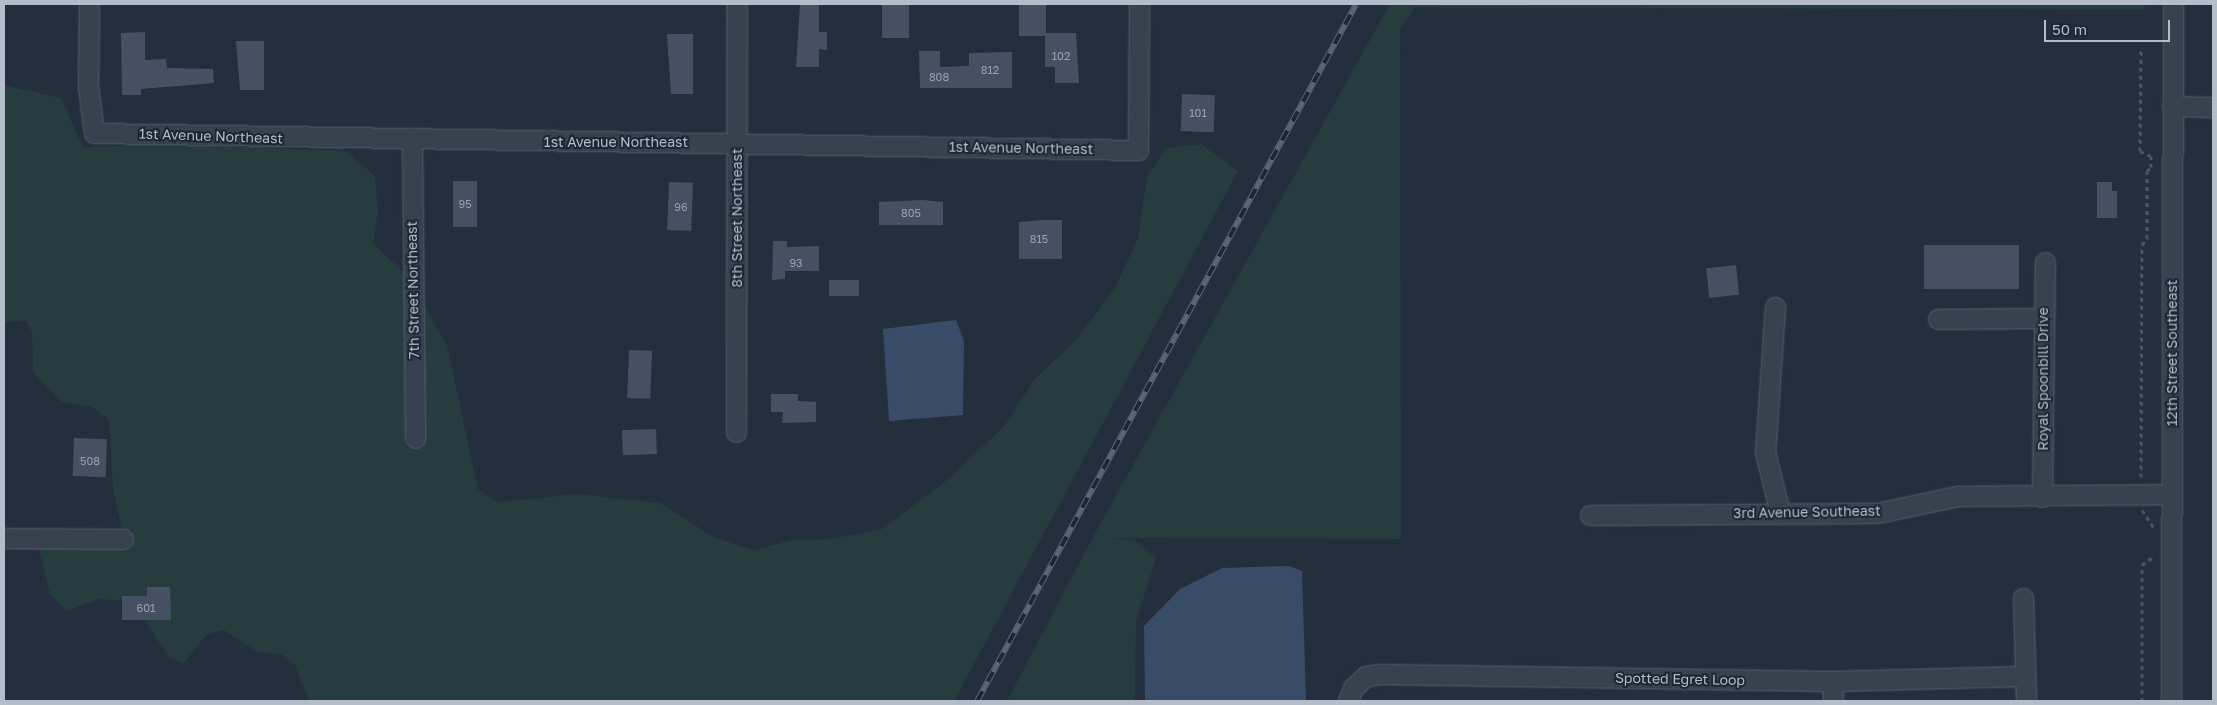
<!DOCTYPE html>
<html>
<head>
<meta charset="utf-8">
<style>
  body { margin:0 }
  #map { position:relative; width:2217px; height:705px; overflow:hidden; background:#242f3e; font-family:"Golos Text",sans-serif }
  div>[style] { position:absolute }
  [style*='--x'] { left:calc(var(--x)*1px); top:calc(var(--y)*1px); width:calc(var(--w)*1px); rotate:calc(var(--a)*1deg) }
  .green>* { inset:0; background:#263c3f }
  .water>* { inset:0; background:#394c67 }
  .building>* { inset:0; background:#455162; transform-origin:0 0 }
  .path>* { height:3px; margin-top:-1.5px; transform-origin:0; background:repeating-linear-gradient(90deg,#44595c 0 4px,transparent 0 8px) }
  .roads { filter:drop-shadow(0 0 1px #565f6c) drop-shadow(0 0 1px #565f6c) }
  .minor>* { height:19px; margin:-9.5px; padding:0 9.5px; transform-origin:9.5px; border-radius:9.5px; background:#38414e }
  .rail>* { height:5.5px; margin-top:-2.75px; transform-origin:0; background:repeating-linear-gradient(90deg,#1d2633 0 11px,#5a6575 0 22px); box-sizing:border-box; border-block:1px solid #5a6575 }
  span { translate:-50% -50%; white-space:nowrap; text-align:center; line-height:1.15; -webkit-text-stroke:4px #1d2633; paint-order:stroke }
  .number-label { font-size:11px; color:#98a1af }
  .number-label span { -webkit-text-stroke-width:0 }
  .street-label { font-size:14px; color:#b4bcc9 }
  .frame { position:absolute; inset:0; border:5px solid #b4bcc9; pointer-events:none }
  .scale { position:absolute; left:2044px; top:20px; width:126px; height:22px; box-sizing:border-box; border:2px solid #b4bcc9; border-top:0; padding-left:6px; font-size:15px; line-height:18px; white-space:nowrap; color:#b4bcc9; -webkit-text-stroke:4px #1d2633; paint-order:stroke }
</style>
</head>
<body>
<div id="map">
  <div class="green">
    <div style="clip-path:polygon(1390px 4px,2145px 4px,2145px 10px,1415px 7px,1400px 29px,1401px 539px,1106px 538px,1134px 540px,1156px 558px,1136px 622px,1135px 701px,1007px 701px,1093px 537px)"></div>
    <div style="clip-path:polygon(4px 85px,61px 98px,83px 148px,148px 144px,346px 151px,375px 176px,378px 212px,373px 244px,404px 272px,406px 448px,423px 448px,422px 302px,447px 345px,478px 489px,497px 502px,577px 494px,660px 503px,715px 538px,754px 550px,792px 540px,831px 539px,882px 529px,951px 477px,1005px 425px,1034px 380px,1075px 341px,1116px 286px,1138px 238px,1147px 177px,1166px 148px,1201px 144px,1238px 171px,954px 701px,309px 701px,295px 665px,281px 654px,257px 652px,224px 630px,207px 634px,184px 663px,169px 658px,140px 612px,126px 601px,100px 599px,66px 611px,50px 594px,39px 549px,132px 549px,132px 530px,122px 530px,113px 489px,109px 420px,92px 407px,62px 402px,33px 373px,32px 332px,26px 321px,4px 322px)"></div>
  </div>
  <div class="water">
    <div style="clip-path:polygon(956px 320px,964px 341px,963px 415px,889px 421px,883px 329px)"></div>
    <div style="clip-path:polygon(1289px 566px,1302px 571px,1306px 701px,1145px 701px,1144px 626px,1180px 589px,1222px 568px)"></div>
  </div>
  <div class="building">
    <div style="clip-path:polygon(800px 4px,819px 4px,819px 32px,827px 32px,827px 50px,819px 49px,819px 67px,796px 67px)"></div>
    <div style="left:882px;top:4px;width:27px;height:34px"></div>
    <div style="clip-path:polygon(1019px 4px,1046px 4px,1046px 33px,1076px 33px,1079px 83px,1055px 83px,1055px 67px,1045px 67px,1045px 36px,1019px 36px)"></div>
    <div style="clip-path:polygon(145px 32px,145px 60px,166px 59px,167px 68px,213px 69px,214px 83px,141px 89px,141px 95px,122px 95px,121px 33px)"></div>
    <div style="clip-path:polygon(667px 34px,693px 34px,693px 94px,671px 94px)"></div>
    <div style="clip-path:polygon(236px 41px,264px 41px,264px 90px,240px 90px)"></div>
    <div style="clip-path:polygon(919px 51px,940px 51px,940px 67px,969px 66px,969px 53px,1012px 52px,1012px 88px,920px 88px)"></div>
    <div style="left:1182px;top:94px;width:33px;height:37px;rotate:2deg"></div>
    <div style="left:453px;top:181px;width:24px;height:46px"></div>
    <div style="left:669px;top:182px;width:24px;height:48px;rotate:2deg"></div>
    <div style="clip-path:polygon(2097px 182px,2112px 182px,2112px 191px,2117px 191px,2117px 218px,2097px 218px)"></div>
    <div style="clip-path:polygon(923px 200px,943px 202px,943px 225px,879px 225px,879px 202px)"></div>
    <div style="clip-path:polygon(1043px 220px,1062px 220px,1062px 259px,1019px 259px,1019px 222px)"></div>
    <div style="clip-path:polygon(773px 241px,787px 241px,787px 247px,819px 246px,819px 271px,785px 271px,785px 279px,772px 280px)"></div>
    <div style="left:1924px;top:245px;width:95px;height:44px"></div>
    <div style="left:1736px;top:265px;width:30px;height:30px;rotate:84deg"></div>
    <div style="left:859px;top:280px;width:16px;height:30px;rotate:90deg"></div>
    <div style="left:629px;top:350px;width:23px;height:48px;rotate:2deg"></div>
    <div style="clip-path:polygon(771px 394px,798px 394px,798px 401px,816px 402px,816px 422px,782px 423px,783px 412px,771px 412px)"></div>
    <div style="left:656px;top:429px;width:25px;height:34px;rotate:88deg"></div>
    <div style="left:74px;top:438px;width:33px;height:38px;rotate:2deg"></div>
    <div style="clip-path:polygon(147px 587px,170px 587px,171px 620px,122px 620px,122px 596px,147px 596px)"></div>
  </div>
  <div class="path">
    <div style="--x:2141;--y:477;--w:232;--a:-89.8"></div>
    <div style="--x:2142;--y:245;--w:9;--a:-54"></div>
    <div style="--x:2147;--y:238;--w:67;--a:-90"></div>
    <div style="--x:2147;--y:171;--w:6;--a:-45"></div>
    <div style="--x:2151;--y:167;--w:11;--a:-90"></div>
    <div style="--x:2151;--y:156;--w:12;--a:-156"></div>
    <div style="--x:2140;--y:151;--w:103;--a:-89.4"></div>
    <div style="--x:2142;--y:510;--w:22;--a:56"></div>
    <div style="--x:2142;--y:701;--w:136;--a:-90"></div>
    <div style="--x:2142;--y:565;--w:15;--a:-37"></div>
  </div>
  <div class="roads">
    <div class="minor">
      <div style="--x:89;--y:4;--w:82;--a:90.7"></div>
      <div style="--x:88;--y:86;--w:47;--a:82.7"></div>
      <div style="--x:94;--y:133;--w:1044;--a:0.93"></div>
      <div style="--x:1138;--y:150;--w:146;--a:-89.6"></div>
      <div style="--x:2172;--y:106;--w:41;--a:1.4"></div>
      <div style="--x:412;--y:141;--w:297;--a:89.4"></div>
      <div style="--x:1775;--y:307;--w:145;--a:93.9"></div>
      <div style="--x:1765;--y:452;--w:63;--a:76.2"></div>
      <div style="--x:1938;--y:319;--w:105;--a:-0.5"></div>
      <div style="--x:736;--y:432;--w:428;--a:-89.9"></div>
      <div style="--x:2042;--y:497;--w:235;--a:-89.3"></div>
      <div style="--x:1590;--y:515;--w:287;--a:-0.4"></div>
      <div style="--x:1877;--y:513;--w:83;--a:-11.9"></div>
      <div style="--x:1958;--y:496;--w:214;--a:-0.5"></div>
      <div style="--x:4;--y:538;--w:119;--a:0.5"></div>
      <div style="--x:2023;--y:598;--w:103;--a:88.3"></div>
      <div style="--x:1832;--y:681;--w:20;--a:87"></div>
      <div style="--x:1348;--y:701;--w:14;--a:-69"></div>
      <div style="--x:1353;--y:688;--w:18;--a:-43"></div>
      <div style="--x:1366;--y:676;--w:14;--a:-8"></div>
      <div style="--x:1380;--y:674;--w:452;--a:0.9"></div>
      <div style="--x:1832;--y:681;--w:193;--a:-1.5"></div>
      <div style="--x:2171;--y:701;--w:697;--a:-89.84"></div>
    </div>
  </div>
  <div class="rail">
    <div style="--x:977;--y:701;--w:793;--a:-61.46"></div>
  </div>
  <div class="number-label">
    <span style="left:1061px;top:56px">102</span>
    <span style="left:990px;top:70px">812</span>
    <span style="left:939px;top:77px">808</span>
    <span style="left:1198px;top:113px">101</span>
    <span style="left:465px;top:204px">95</span>
    <span style="left:681px;top:207px">96</span>
    <span style="left:911px;top:213px">805</span>
    <span style="left:1039px;top:239px">815</span>
    <span style="left:796px;top:263px">93</span>
    <span style="left:90px;top:461px">508</span>
    <span style="left:146px;top:608px">601</span>
  </div>
  <div class="street-label">
    <span style="left:211px;top:136px;rotate:2deg">1st Avenue Northeast</span>
    <span style="left:616px;top:142px">1st Avenue Northeast</span>
    <span style="left:1021px;top:148px;rotate:1deg">1st Avenue Northeast</span>
    <span style="left:737px;top:218px;rotate:-90deg">8th Street Northeast</span>
    <span style="left:413px;top:290px;rotate:-91deg">7th Street Northeast</span>
    <span style="left:2172px;top:353px;rotate:-90deg">12th Street Southeast</span>
    <span style="left:2043px;top:379px;rotate:-90deg">Royal Spoonbill Drive</span>
    <span style="left:1807px;top:512px;rotate:-1deg">3rd Avenue Southeast</span>
    <span style="left:1680px;top:679px;rotate:1deg">Spotted Egret Loop</span>
  </div>
  <div class="frame"></div>
  <div class="scale">50 m</div>
</div>
</body>
</html>
